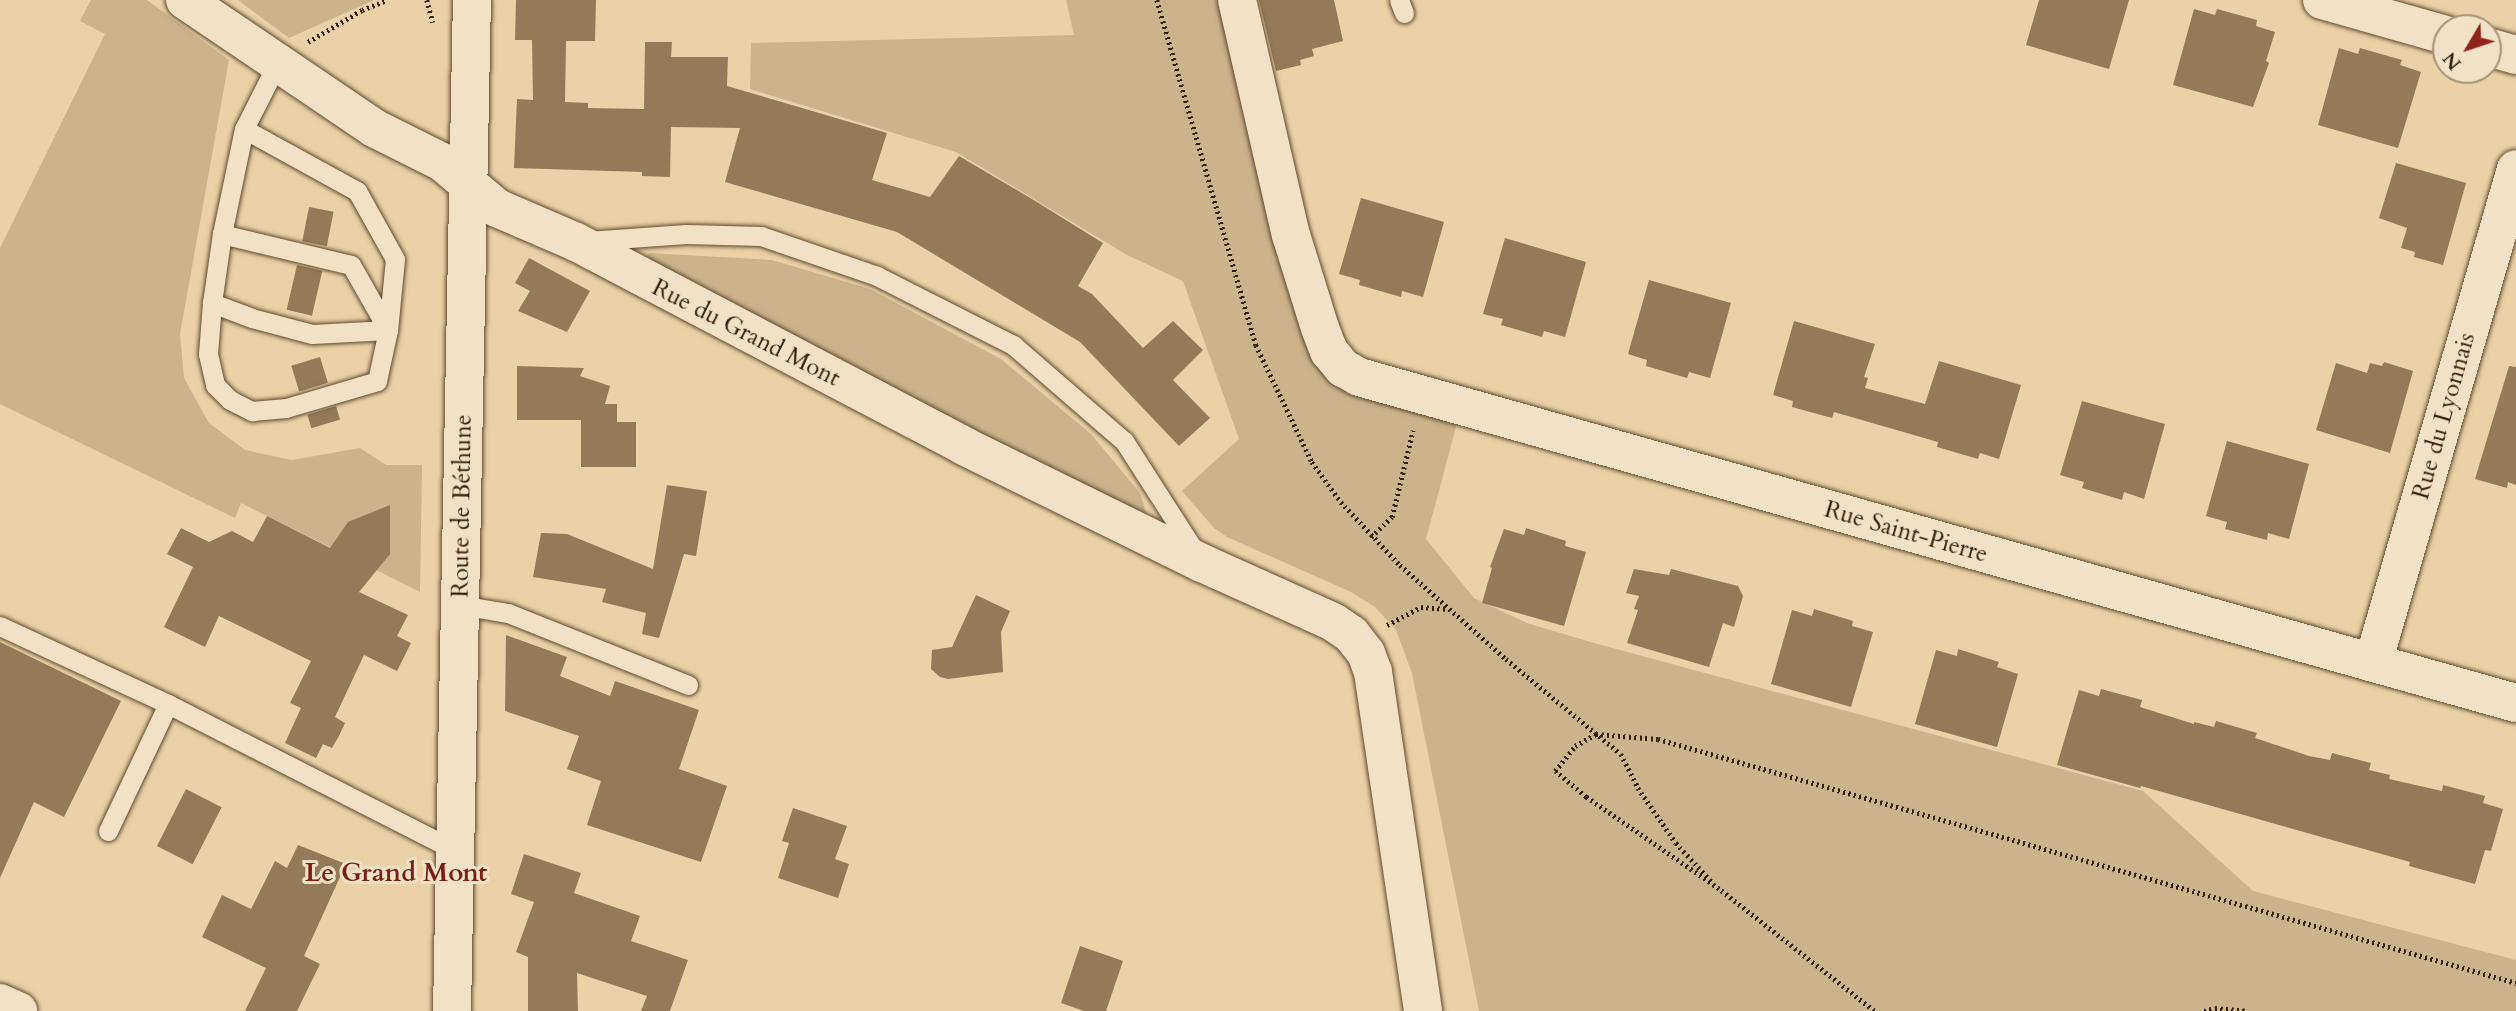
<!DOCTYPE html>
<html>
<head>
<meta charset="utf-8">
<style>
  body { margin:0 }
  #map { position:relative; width:2516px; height:1011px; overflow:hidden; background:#ead2a6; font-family:Cardo,serif }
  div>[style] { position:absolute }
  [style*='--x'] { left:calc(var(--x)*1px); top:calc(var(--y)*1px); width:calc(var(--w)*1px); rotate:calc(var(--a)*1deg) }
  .green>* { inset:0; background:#cbb38a }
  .building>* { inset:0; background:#937b58; transform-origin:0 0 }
  .path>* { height:4.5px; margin-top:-2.25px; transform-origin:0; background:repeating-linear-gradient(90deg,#341d03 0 2px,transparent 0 5.5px) }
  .roads { filter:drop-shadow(0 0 2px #624a2c) drop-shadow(0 0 2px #624a2c) }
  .service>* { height:19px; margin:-9.5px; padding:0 9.5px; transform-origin:9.5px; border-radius:9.5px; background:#f1e2c5 }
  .minor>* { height:38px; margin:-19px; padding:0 19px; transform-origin:19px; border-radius:19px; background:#f1e2c5 }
  .secondary>* { height:38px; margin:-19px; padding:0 19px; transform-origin:19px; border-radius:19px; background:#f1e2c5 }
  span { translate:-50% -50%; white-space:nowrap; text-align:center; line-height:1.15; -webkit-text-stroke:6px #f1e2c5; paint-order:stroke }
  .street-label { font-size:24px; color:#341d03 }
  .neighbourhood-label { font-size:26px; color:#7a1f14; font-weight:700 }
  .north { position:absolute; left:2432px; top:14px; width:70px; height:70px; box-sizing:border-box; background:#f1e2c5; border:2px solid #a59377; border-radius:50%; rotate:231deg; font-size:19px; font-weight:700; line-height:28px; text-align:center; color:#341d03 }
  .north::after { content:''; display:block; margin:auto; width:24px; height:32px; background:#8f2418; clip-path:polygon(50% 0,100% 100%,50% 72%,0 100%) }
</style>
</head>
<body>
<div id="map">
  <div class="green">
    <div style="clip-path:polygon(91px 0,147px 0,229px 60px,180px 334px,184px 378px,209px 423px,245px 450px,292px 460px,360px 448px,386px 465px,422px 465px,420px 592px,241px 503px,235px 518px,0 404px,0 248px,105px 34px,80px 21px)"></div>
    <div style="clip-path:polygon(238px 0,374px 0,289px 38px)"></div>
    <div style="clip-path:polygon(1066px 0,1222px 0,1313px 350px,1457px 423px,1426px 539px,1474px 598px,1527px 623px,1594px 643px,2143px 791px,2253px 891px,2516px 960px,2516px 1011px,1479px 1011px,1412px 673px,1396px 630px,1375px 607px,1351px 592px,1227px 537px,1214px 528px,1182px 491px,1239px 439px,1183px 281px,1127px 255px,956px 152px,750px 89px,751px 43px,1074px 35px)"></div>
    <div style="clip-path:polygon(649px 253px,772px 260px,870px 289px,1001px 359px,1091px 434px,1140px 493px,1149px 522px,639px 270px)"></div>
  </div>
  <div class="building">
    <div style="clip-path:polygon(516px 0,596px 0,595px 41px,566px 41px,565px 102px,588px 103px,588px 108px,644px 109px,645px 42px,672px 42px,671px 57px,728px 57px,727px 86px,887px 133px,872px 180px,930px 197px,959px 156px,1032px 199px,1103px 243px,1078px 286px,1092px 294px,1143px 348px,1173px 321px,1203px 350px,1173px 380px,1210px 418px,1179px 446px,1080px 342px,897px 232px,725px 182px,740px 128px,671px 127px,670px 177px,642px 176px,642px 172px,514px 168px,517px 99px,533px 100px,532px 40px,515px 40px)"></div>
    <div style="clip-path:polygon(1259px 0,1334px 0,1343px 41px,1312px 49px,1314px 56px,1300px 60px,1301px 65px,1276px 71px)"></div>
    <div style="clip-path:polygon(2039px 0,2129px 0,2109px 69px,2026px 45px)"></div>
    <div style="clip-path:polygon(2194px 9px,2215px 15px,2217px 9px,2257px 20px,2256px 26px,2275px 32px,2266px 61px,2269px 63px,2253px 107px,2173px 85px)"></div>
    <div style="clip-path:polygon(2339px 48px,2358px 54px,2360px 48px,2402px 60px,2400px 65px,2421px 72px,2398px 148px,2318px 125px)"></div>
    <div style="clip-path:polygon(2396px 163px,2466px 183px,2443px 265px,2414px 257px,2415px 252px,2401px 248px,2407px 228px,2379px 218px)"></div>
    <div style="clip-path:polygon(1361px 198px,1444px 222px,1423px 297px,1402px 291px,1401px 297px,1359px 285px,1360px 280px,1339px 274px)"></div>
    <div style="left:309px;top:207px;width:25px;height:35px;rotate:11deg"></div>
    <div style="clip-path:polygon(1505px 238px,1586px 262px,1565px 337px,1544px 331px,1542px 337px,1501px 325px,1503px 319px,1483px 314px)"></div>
    <div style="clip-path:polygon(529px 258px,590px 291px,567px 332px,518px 311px,530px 291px,515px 283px)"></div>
    <div style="left:297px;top:265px;width:26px;height:46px;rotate:13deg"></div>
    <div style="clip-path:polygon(1649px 280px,1731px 303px,1710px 378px,1689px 372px,1687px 378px,1646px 366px,1647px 360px,1628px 354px)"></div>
    <div style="clip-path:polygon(1794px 321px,1875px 344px,1864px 377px,1868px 378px,1865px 388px,1925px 404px,1939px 361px,2021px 385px,1999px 459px,1980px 453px,1978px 459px,1937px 447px,1938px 442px,1834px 412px,1832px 418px,1792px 407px,1793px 401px,1773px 395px)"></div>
    <div style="left:320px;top:357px;width:27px;height:30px;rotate:73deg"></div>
    <div style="clip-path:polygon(2384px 362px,2413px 371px,2390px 453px,2316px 430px,2336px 363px,2367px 373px,2370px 363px,2382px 366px)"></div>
    <div style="clip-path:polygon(517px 366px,584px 368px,580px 376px,610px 386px,605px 404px,617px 404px,617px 422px,636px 422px,636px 467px,581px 467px,581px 420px,517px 420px)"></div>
    <div style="clip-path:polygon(2509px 366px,2516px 367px,2516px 485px,2508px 482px,2507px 488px,2475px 479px)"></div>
    <div style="clip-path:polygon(2082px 401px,2165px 424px,2144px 499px,2124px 492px,2122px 500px,2082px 488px,2084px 482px,2060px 475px)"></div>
    <div style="left:336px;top:406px;width:14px;height:30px;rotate:73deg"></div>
    <div style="clip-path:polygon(2227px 441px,2309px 464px,2289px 539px,2268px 533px,2267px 540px,2225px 529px,2227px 522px,2206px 516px)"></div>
    <div style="clip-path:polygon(667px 485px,707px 491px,696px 556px,684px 554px,659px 638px,642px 634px,646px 613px,602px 602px,606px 589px,533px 577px,541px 533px,567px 534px,653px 569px)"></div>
    <div style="clip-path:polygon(390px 505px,390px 554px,359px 592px,408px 615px,397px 636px,411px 643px,397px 671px,364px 655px,335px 717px,345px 723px,339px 736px,332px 748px,323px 744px,316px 758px,285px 743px,301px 708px,290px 703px,311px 661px,219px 616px,205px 647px,164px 627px,193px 567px,167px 554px,181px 528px,209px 542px,232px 531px,253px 542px,267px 516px,330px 548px,348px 522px)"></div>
    <div style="clip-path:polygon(1526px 528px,1566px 541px,1565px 546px,1586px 552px,1564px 626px,1482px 603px,1492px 568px,1490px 567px,1504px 529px,1524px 535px)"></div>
    <div style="clip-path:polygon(1634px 569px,1669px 575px,1671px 569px,1738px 586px,1743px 596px,1734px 627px,1723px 623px,1709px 667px,1627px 643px,1638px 610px,1634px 609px,1639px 596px,1626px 593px)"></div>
    <div style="clip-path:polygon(976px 595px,1010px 611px,1001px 632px,1003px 672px,948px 679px,940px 677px,931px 669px,932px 650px,952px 647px)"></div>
    <div style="clip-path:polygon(1814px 609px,1853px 621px,1852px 626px,1873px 632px,1851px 707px,1771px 684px,1792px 610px,1812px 616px)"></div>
    <div style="clip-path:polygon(506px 635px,567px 657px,560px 676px,610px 696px,615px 681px,699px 710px,679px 769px,727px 786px,701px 862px,587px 825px,601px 781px,567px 769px,579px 736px,505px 711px)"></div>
    <div style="clip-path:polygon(0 642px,121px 701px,64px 817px,34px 802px,0 878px)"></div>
    <div style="clip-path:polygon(1958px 649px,1999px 662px,1997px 667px,2018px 674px,1997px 747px,1915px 724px,1936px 650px,1957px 656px)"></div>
    <div style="clip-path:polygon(2101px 689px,2142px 700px,2140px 707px,2194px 724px,2194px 722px,2214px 727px,2216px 721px,2257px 733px,2255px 738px,2309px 756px,2330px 760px,2332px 753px,2371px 763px,2369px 770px,2390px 775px,2389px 779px,2442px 791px,2443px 785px,2485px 796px,2483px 803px,2503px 809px,2491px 851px,2485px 850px,2475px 884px,2409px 866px,2410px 862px,2141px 786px,2140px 788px,2057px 765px,2079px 690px,2099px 696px)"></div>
    <div style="left:186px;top:789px;width:40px;height:64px;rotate:27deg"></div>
    <div style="clip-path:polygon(793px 808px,847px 826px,835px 859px,849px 864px,838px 898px,778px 878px,789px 843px,782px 841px)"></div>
    <div style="clip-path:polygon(298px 845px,346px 864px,304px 956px,320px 964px,297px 1011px,245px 1011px,266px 968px,202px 937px,222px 895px,251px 909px,275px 861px,287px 868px)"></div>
    <div style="clip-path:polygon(524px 854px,581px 873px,574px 893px,640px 916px,631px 941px,688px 960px,670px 1011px,641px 1011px,647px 996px,577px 973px,578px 1011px,528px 1011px,528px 957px,516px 952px,534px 902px,511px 894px)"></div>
    <div style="clip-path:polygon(1080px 946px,1123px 961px,1106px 1011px,1084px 1011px,1061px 1003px)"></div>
  </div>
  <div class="path">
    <div style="--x:427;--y:0;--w:23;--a:75"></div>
    <div style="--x:1157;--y:0;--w:359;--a:74"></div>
    <div style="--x:1256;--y:345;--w:130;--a:64.4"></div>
    <div style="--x:1312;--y:462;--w:49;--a:54.1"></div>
    <div style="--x:1341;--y:502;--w:86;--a:46.9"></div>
    <div style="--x:1400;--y:565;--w:142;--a:41.6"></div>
    <div style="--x:1506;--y:659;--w:149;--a:39.6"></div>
    <div style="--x:1621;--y:754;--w:38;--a:63"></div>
    <div style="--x:1638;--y:788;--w:67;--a:55.4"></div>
    <div style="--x:1676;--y:843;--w:53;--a:47.3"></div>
    <div style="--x:308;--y:42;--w:63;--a:-30.7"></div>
    <div style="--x:362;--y:10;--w:27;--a:-22"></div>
    <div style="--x:1371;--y:537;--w:29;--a:-44"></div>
    <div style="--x:1392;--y:517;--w:89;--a:-76.4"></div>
    <div style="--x:1387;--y:625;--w:38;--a:-28"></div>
    <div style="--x:1421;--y:607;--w:27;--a:4"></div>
    <div style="--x:1874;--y:1011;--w:197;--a:-141.8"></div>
    <div style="--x:1719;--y:889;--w:162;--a:-145.3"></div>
    <div style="--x:1586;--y:797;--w:40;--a:-140"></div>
    <div style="--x:1555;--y:771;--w:32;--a:-51"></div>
    <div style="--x:1575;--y:746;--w:24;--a:-30"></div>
    <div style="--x:1596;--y:734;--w:62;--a:4.6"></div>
    <div style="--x:1658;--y:739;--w:892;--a:15.87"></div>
    <div style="--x:2204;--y:1011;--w:11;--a:-15"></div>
    <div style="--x:2215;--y:1008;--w:32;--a:5"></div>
  </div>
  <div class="roads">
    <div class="service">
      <div style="--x:1399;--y:0;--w:14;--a:69"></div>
      <div style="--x:244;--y:129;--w:129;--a:28.8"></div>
      <div style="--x:357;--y:191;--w:78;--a:60.8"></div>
      <div style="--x:395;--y:259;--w:71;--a:95.6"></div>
      <div style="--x:388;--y:330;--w:76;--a:177"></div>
      <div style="--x:312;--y:334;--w:62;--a:-165.1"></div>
      <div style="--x:252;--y:318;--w:43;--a:-159.4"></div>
      <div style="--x:212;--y:303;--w:70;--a:-81.8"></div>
      <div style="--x:222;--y:234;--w:107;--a:-78.2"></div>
      <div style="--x:244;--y:129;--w:73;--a:-63.1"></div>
      <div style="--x:587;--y:241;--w:99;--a:-4"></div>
      <div style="--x:686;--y:234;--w:75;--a:1.5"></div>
      <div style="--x:761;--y:236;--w:123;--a:19"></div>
      <div style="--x:877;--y:276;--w:153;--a:26.9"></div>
      <div style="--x:1013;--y:345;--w:147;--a:40.9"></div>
      <div style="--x:1124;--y:441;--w:133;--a:57.3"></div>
      <div style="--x:212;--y:303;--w:51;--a:94.5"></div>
      <div style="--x:208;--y:354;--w:32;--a:77"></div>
      <div style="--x:215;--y:385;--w:21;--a:45"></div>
      <div style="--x:230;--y:400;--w:25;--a:27"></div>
      <div style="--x:252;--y:411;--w:34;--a:-5"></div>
      <div style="--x:286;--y:408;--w:95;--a:-16.5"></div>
      <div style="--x:377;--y:381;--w:52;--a:-77.8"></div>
      <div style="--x:388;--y:330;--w:75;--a:-119.6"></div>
      <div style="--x:351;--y:265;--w:133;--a:-166.5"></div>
      <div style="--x:460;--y:605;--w:49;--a:9.5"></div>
      <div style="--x:508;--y:613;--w:194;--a:21.8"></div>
      <div style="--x:0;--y:626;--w:185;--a:24.9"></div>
      <div style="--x:108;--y:831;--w:140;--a:-64.7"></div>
      <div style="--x:168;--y:704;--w:322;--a:27"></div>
    </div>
    <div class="minor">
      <div style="--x:185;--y:0;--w:228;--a:34.1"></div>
      <div style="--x:374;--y:128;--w:76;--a:26.6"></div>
      <div style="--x:442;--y:162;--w:72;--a:39.9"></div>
      <div style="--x:497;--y:208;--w:86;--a:23.3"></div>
      <div style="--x:576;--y:242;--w:438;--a:27.7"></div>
      <div style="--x:964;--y:446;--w:265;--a:26.2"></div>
      <div style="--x:1202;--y:563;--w:144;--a:24.2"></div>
      <div style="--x:1333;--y:622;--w:22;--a:34"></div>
      <div style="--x:1351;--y:634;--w:24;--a:52"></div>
      <div style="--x:1366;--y:653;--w:20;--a:70"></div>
      <div style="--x:1373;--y:672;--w:343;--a:81.6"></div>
      <div style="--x:1237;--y:0;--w:241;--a:77.1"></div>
      <div style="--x:1291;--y:235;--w:97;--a:72.7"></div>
      <div style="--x:1320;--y:328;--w:25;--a:69"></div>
      <div style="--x:1329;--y:351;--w:22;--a:51"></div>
      <div style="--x:1343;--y:368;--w:18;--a:29"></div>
      <div style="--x:1359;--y:377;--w:1202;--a:15.74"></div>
      <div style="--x:2322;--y:0;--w:129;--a:15.8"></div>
      <div style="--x:2488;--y:47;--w:29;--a:16"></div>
      <div style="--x:2373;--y:663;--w:514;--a:-73.86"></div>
      <div style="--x:0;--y:1003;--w:20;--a:24"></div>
    </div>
    <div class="secondary">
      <div style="--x:452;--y:1011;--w:1011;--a:-88.87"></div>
    </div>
  </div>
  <div class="street-label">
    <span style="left:746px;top:333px;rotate:27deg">Rue du Grand Mont</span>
    <span style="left:2444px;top:416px;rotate:-74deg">Rue du Lyonnais</span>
    <span style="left:462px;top:506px;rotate:-89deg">Route de Béthune</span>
    <span style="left:1906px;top:532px;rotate:16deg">Rue Saint-Pierre</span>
  </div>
  <div class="neighbourhood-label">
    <span style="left:396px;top:873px">Le Grand Mont</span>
  </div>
  <div class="north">N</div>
</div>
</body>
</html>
